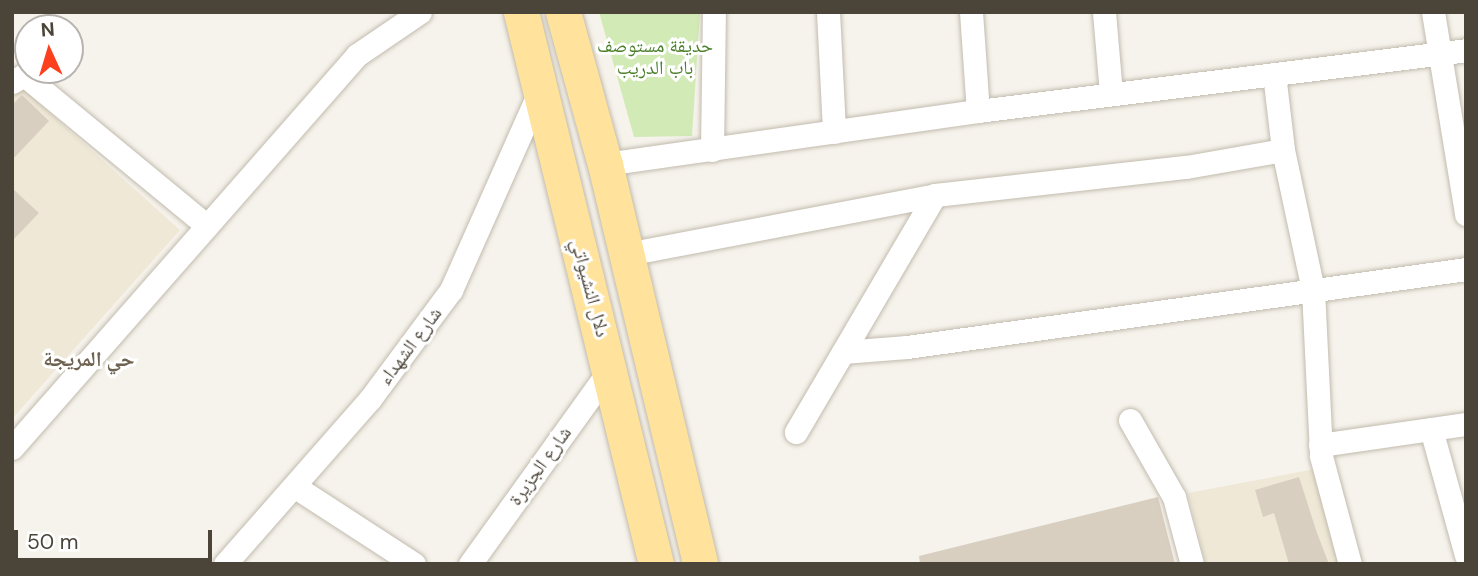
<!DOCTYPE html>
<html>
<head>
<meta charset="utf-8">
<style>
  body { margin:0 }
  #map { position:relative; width:1478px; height:576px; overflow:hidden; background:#f6f3ec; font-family:"DM Sans","Noto Naskh Arabic",sans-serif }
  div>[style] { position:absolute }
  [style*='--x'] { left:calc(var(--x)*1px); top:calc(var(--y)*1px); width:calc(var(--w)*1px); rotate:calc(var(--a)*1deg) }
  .education>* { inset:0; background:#efe8d6 }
  .green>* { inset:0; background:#d2eab5 }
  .building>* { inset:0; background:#d8cfc1 }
  .roads { filter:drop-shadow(0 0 2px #c2bbae) drop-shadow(0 0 2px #c2bbae) }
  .street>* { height:23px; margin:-11.5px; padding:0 11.5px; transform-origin:11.5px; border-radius:11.5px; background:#fff }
  .primary>* { height:35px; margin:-17.5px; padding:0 17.5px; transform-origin:17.5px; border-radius:17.5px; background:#ffe39c }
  span { translate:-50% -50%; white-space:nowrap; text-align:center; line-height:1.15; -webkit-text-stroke:6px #fff; paint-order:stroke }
  .park-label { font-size:19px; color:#4a7f2a }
  .street-label { font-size:19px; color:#4b4439 }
  .neighbourhood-label { font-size:21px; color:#6e6250; font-weight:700 }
  .frame { position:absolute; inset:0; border:14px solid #4b4439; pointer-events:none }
  .north { position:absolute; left:14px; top:14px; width:70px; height:70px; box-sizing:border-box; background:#fff; border:2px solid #b7b4b0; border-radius:50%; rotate:356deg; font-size:19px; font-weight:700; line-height:28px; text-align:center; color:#4b4439 }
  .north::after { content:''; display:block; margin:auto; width:24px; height:32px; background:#fc3f1d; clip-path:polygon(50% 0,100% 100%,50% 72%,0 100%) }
  .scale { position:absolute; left:14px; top:530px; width:198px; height:32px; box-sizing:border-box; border:4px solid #4b4439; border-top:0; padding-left:9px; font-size:21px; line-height:24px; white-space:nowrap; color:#4b4439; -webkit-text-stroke:5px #fff; paint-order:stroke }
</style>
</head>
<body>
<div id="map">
  <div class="education">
    <div style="clip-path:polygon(21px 87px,180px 230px,12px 419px,12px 93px)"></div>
    <div style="clip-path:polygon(1315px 469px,1340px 564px,1206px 564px,1188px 493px)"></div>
  </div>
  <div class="green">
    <div style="clip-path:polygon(599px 12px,700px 12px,692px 136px,634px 137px)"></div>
  </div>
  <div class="building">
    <div style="clip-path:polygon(22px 95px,49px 121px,12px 160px,12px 105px)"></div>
    <div style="clip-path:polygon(12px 188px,39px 213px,12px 241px)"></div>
    <div style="clip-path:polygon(1299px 477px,1317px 533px,1329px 564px,1289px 564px,1274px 513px,1263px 517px,1255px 490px)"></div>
    <div style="clip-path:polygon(1158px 497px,1175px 564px,920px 564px,919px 556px)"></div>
  </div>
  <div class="roads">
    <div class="street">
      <div style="--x:828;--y:12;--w:120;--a:87.1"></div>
      <div style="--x:971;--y:12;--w:99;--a:86"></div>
      <div style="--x:1104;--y:12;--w:82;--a:85.1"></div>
      <div style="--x:1433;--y:12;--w:205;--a:80.7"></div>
      <div style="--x:1274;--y:74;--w:77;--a:83.2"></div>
      <div style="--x:1283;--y:150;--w:143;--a:77.9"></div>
      <div style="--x:1313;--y:290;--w:166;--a:87.2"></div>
      <div style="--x:1321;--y:456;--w:112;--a:75"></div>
      <div style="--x:12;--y:82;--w:14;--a:-30"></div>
      <div style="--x:24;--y:75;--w:237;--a:39.5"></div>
      <div style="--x:712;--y:150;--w:138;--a:-89.2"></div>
      <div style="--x:605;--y:164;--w:377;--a:-8.1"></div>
      <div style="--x:978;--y:111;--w:492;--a:-7.1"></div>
      <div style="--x:935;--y:195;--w:253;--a:-6.4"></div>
      <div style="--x:1186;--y:167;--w:98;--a:-9.9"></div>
      <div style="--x:627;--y:254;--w:314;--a:-10.8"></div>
      <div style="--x:935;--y:195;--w:275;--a:120.4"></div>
      <div style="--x:843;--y:352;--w:64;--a:-4.5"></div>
      <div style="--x:907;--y:347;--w:564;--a:-7.94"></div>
      <div style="--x:1130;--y:420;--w:89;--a:60.3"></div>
      <div style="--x:1174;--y:497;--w:69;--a:75"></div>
      <div style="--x:1431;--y:429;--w:131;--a:74.5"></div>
      <div style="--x:1320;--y:445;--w:148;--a:-8.2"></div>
      <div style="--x:12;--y:448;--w:523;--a:-48.72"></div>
      <div style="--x:357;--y:55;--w:76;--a:-34.3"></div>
      <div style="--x:294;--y:486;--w:143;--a:33"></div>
      <div style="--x:225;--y:564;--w:220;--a:-48.7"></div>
      <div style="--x:370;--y:399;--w:136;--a:-53.4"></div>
      <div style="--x:451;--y:290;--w:217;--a:-66"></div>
      <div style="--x:470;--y:564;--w:241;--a:-54.3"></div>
    </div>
    <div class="primary">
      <div style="--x:521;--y:12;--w:568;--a:76.26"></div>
      <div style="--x:563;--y:12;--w:158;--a:74.6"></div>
      <div style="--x:605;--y:164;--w:411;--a:76.6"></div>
    </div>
  </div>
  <div class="park-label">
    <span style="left:655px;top:57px">حديقة مستوصف<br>باب الدريب</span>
  </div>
  <div class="street-label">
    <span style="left:590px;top:288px;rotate:75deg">دلال النشيواتي</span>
    <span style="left:410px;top:346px;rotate:-53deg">شارع الشهداء</span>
    <span style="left:540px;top:466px;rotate:-54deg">شارع الجزيرة</span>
  </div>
  <div class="neighbourhood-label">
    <span style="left:89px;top:359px">حي المريجة</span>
  </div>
  <div class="frame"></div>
  <div class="north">N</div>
  <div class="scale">50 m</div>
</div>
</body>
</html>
